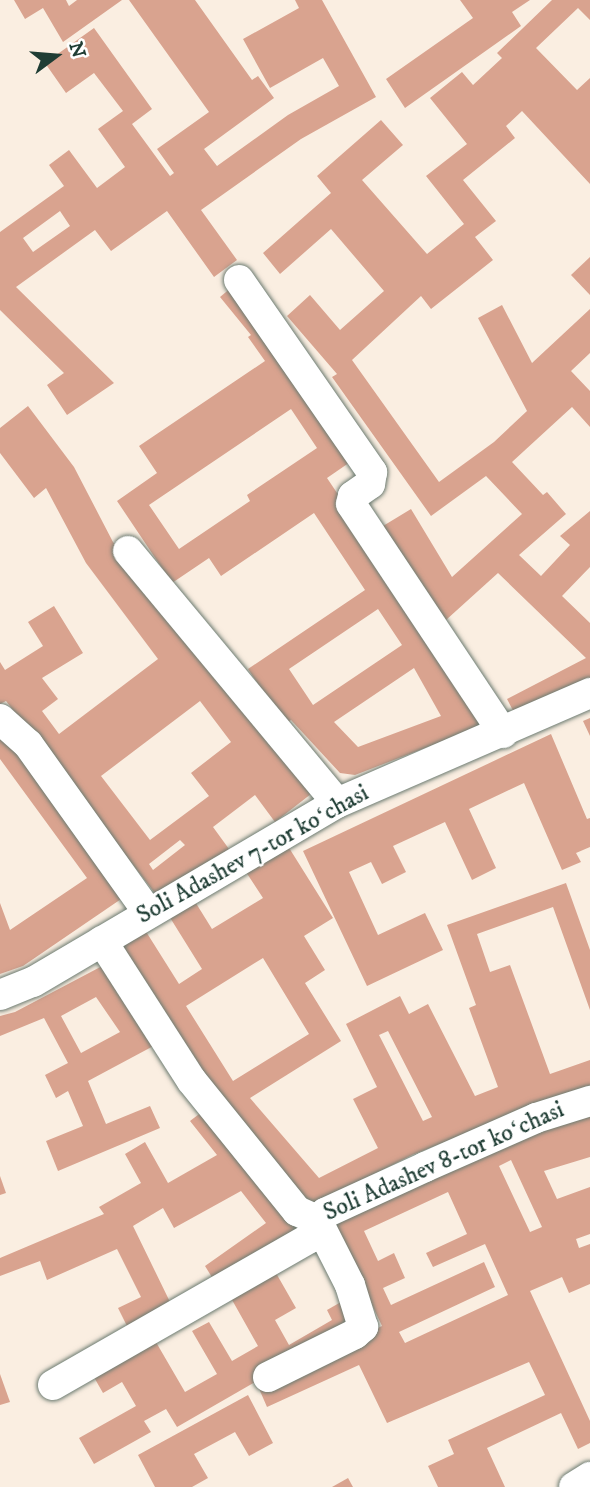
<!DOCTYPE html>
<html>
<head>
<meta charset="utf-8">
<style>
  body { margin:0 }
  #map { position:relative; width:590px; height:1487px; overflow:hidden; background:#faeee1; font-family:"IM FELL DW Pica",serif }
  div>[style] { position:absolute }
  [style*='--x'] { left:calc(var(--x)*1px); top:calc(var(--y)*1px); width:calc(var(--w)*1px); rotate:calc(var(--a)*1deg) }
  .building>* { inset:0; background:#d9a38f }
  .roads { filter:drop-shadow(0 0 2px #6c7b71) drop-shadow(0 0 2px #6c7b71) }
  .minor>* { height:30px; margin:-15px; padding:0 15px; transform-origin:15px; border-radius:15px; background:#fff }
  span { translate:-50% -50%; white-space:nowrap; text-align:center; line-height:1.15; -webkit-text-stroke:5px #fff; paint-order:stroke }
  .street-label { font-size:24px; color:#1f3d34 }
  .north { position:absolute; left:21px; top:21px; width:70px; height:70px; -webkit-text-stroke:5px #fff; paint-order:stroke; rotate:74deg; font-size:19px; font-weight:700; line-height:28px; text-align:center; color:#1f3d34 }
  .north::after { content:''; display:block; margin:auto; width:24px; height:32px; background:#1f3d34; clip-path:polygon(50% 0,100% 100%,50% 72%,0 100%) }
</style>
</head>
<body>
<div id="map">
  <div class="building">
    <div style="clip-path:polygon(14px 0,66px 0,69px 6px,77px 0,122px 0,63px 42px,43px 8px,25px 19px)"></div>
    <div style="clip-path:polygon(evenodd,129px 0,195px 0,252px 80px,258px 76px,274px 98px,204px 149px,217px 166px,288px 115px,339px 86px,323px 58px,270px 88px,243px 39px,299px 8px,295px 0,322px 0,376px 97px,301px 139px,201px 210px,237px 260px,214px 277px,167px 211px,111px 251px,95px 230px,16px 287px,114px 383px,67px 415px,47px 385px,64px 373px,0 310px,0 232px,64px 186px,49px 165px,69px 150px,97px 188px,125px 167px,98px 129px,123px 111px,94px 73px,66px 93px,45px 63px,94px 28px,152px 109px,132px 124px,170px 176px,174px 173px,157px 149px,209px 112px,129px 0,60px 211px,70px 226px,33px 252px,23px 238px,60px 211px)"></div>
    <div style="clip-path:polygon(460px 0,530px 0,512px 12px,521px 26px,405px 108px,386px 79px,473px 18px)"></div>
    <div style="clip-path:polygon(552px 0,590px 0,590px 20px,578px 8px,536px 48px,577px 90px,590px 78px,590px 184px,522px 111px,506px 126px,515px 138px,463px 180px,496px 221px,475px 237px,493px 260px,431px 309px,421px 296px,352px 360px,439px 482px,494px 442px,527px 411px,478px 318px,502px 305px,532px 363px,590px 309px,590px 353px,571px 371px,590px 391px,590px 427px,572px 407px,512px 462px,543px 495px,547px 492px,566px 514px,519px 555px,541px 576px,570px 545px,560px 536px,590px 511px,590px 567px,562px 596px,590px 623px,590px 684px,518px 720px,507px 699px,586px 658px,498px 573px,446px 620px,383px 526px,411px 509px,452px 577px,522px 514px,486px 476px,431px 516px,332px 377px,337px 374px,287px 316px,310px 295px,340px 330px,384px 291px,331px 229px,280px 274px,263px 253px,331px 193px,317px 176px,381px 120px,403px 145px,362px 180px,427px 254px,464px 224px,426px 176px,467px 144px,430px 98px,462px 72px,473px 85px,502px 58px,497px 53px)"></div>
    <div style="clip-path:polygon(590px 257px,590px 295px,571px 275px)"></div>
    <div style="clip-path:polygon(evenodd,232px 287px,356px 458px,327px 478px,427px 627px,482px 726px,355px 775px,340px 773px,291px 720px,285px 724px,248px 669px,365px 590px,314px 513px,221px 576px,209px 558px,172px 583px,117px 501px,157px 473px,139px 446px,265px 361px,248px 337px,251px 335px,220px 297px,232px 287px,291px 409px,317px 448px,247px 495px,250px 501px,179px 549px,149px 505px,291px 409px,232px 287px,378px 609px,402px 645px,313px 705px,289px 669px,378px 609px,232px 287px,414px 668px,441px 716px,358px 747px,334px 722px,414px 668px)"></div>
    <div style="clip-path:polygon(evenodd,28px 406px,74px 467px,113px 542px,161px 606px,320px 787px,275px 822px,255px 795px,213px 827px,229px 849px,161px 901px,6px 701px,0 704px,0 662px,5px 670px,43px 646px,28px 622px,54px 606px,83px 653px,42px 678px,58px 699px,42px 711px,59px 734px,158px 659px,86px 563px,46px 488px,34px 498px,0 453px,0 428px,28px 406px,200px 701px,231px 742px,191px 773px,209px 796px,150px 840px,101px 776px,200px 701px,28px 406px,180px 840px,185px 845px,153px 870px,149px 864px,180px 840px)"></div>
    <div style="clip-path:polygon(590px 718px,590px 736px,583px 721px)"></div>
    <div style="clip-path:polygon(0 727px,127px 895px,23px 966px,0 974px,0 903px,10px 930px,87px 878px,0 759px)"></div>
    <div style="clip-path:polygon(551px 734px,587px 819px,590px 818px,590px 847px,576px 853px,581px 862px,562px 870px,524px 783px,469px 809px,496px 868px,472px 880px,445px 822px,393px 846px,406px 872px,382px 884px,371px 862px,349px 872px,378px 935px,425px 913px,443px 950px,367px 986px,303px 851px)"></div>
    <div style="clip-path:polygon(evenodd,286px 843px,333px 918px,304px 936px,325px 970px,305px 983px,341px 1041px,250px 1098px,319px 1178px,378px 1148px,353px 1099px,377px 1087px,346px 1024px,400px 996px,409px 1014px,428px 1004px,475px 1096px,498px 1087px,469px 1008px,476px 1005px,447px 925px,566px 883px,590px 950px,590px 1010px,553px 907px,477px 934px,490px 972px,510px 965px,550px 1074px,590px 1060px,590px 1085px,412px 1155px,307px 1208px,225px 1113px,121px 945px,145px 930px,179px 984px,202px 969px,169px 916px,194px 900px,212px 929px,263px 898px,244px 869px,286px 843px,263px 958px,309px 1034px,233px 1081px,186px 1006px,263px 958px,286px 843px,388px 1031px,432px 1117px,423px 1121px,379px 1035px,388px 1031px)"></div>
    <div style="clip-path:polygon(evenodd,106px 964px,159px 1043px,88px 1081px,106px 1124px,150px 1106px,160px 1128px,58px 1171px,46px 1141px,83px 1126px,68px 1091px,56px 1098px,45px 1075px,68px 1063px,44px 1018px,0 1036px,0 1016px,15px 1012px,106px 964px,96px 997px,120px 1032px,81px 1053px,61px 1016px,96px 997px)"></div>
    <div style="clip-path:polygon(evenodd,590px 1107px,590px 1157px,544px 1171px,557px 1199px,590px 1187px,590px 1234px,576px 1239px,579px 1248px,590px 1244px,590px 1284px,569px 1293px,562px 1277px,530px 1291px,590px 1421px,590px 1443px,578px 1449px,561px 1413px,487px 1448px,505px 1487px,438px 1487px,428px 1466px,454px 1454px,448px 1440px,545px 1395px,529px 1362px,387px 1423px,359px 1365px,267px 1407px,257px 1384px,382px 1326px,330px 1216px,590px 1107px,511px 1160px,542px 1227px,530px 1232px,499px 1166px,511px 1160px,590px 1107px,448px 1192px,467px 1234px,426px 1253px,433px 1267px,485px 1244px,508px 1295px,405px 1343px,399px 1332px,495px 1287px,484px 1262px,391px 1305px,383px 1288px,405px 1278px,394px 1253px,378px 1261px,364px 1231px,448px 1192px)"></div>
    <div style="clip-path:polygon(207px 1108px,303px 1229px,218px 1287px,205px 1266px,266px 1223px,241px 1191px,174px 1228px,163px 1208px,133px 1226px,171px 1304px,127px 1326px,118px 1308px,141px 1297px,117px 1249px,47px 1280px,40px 1261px,0 1276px,0 1258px,104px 1214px,99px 1207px,141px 1183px,125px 1154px,145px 1142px,168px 1183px,217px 1155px,190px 1121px)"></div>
    <div style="clip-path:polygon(0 1176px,6px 1193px,0 1195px)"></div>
    <div style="clip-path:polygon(272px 1266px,296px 1308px,275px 1320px,289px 1345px,332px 1320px,327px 1310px,341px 1302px,354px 1325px,177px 1427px,166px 1409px,144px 1421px,151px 1432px,94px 1464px,79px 1438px,136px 1406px,122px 1382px,103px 1393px,91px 1372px,153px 1337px,185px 1392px,217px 1374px,192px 1331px,209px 1322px,232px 1361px,258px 1346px,227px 1291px)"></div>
    <div style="clip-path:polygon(0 1374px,10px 1402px,0 1405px)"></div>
    <div style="clip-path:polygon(248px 1395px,273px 1443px,249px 1456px,235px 1432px,194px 1454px,208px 1478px,192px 1487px,155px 1487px,138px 1455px)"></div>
    <div style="clip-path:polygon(348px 1478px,353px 1487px,332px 1487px)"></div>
  </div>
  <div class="roads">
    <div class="minor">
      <div style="--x:239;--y:280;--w:234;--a:55.3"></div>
      <div style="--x:372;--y:472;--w:12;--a:99"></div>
      <div style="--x:370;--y:484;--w:21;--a:145"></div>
      <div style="--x:353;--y:496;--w:8;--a:104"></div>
      <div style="--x:351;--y:504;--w:275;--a:56.4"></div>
      <div style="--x:128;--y:551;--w:327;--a:50.3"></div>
      <div style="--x:0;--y:719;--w:38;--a:42"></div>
      <div style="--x:28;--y:744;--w:206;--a:54.5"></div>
      <div style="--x:102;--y:941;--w:166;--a:57.3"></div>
      <div style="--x:192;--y:1081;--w:167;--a:51.1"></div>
      <div style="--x:297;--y:1211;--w:22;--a:24"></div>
      <div style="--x:317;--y:1220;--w:11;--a:-41"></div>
      <div style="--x:325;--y:1213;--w:110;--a:-24.7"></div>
      <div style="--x:425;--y:1167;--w:121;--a:-23.8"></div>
      <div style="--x:536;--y:1118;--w:57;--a:-17.5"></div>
      <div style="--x:0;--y:995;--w:35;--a:-22"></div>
      <div style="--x:33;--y:982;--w:353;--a:-30.5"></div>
      <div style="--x:337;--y:803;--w:276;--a:-23.5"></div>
      <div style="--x:268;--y:1377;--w:97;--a:-26.3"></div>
      <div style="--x:355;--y:1334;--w:11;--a:-41"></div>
      <div style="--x:363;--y:1327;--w:44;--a:-107.2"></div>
      <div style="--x:350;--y:1285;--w:73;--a:-116.9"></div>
      <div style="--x:53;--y:1385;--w:296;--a:-29.8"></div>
      <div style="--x:310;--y:1238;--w:19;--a:-69"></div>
      <div style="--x:574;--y:1487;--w:19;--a:-32"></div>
    </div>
  </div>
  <div class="street-label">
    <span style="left:253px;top:855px;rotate:-29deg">Soli Adashev 7-tor koʻchasi</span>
    <span style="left:444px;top:1162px;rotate:-24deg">Soli Adashev 8-tor koʻchasi</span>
  </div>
  <div class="north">N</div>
</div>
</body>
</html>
